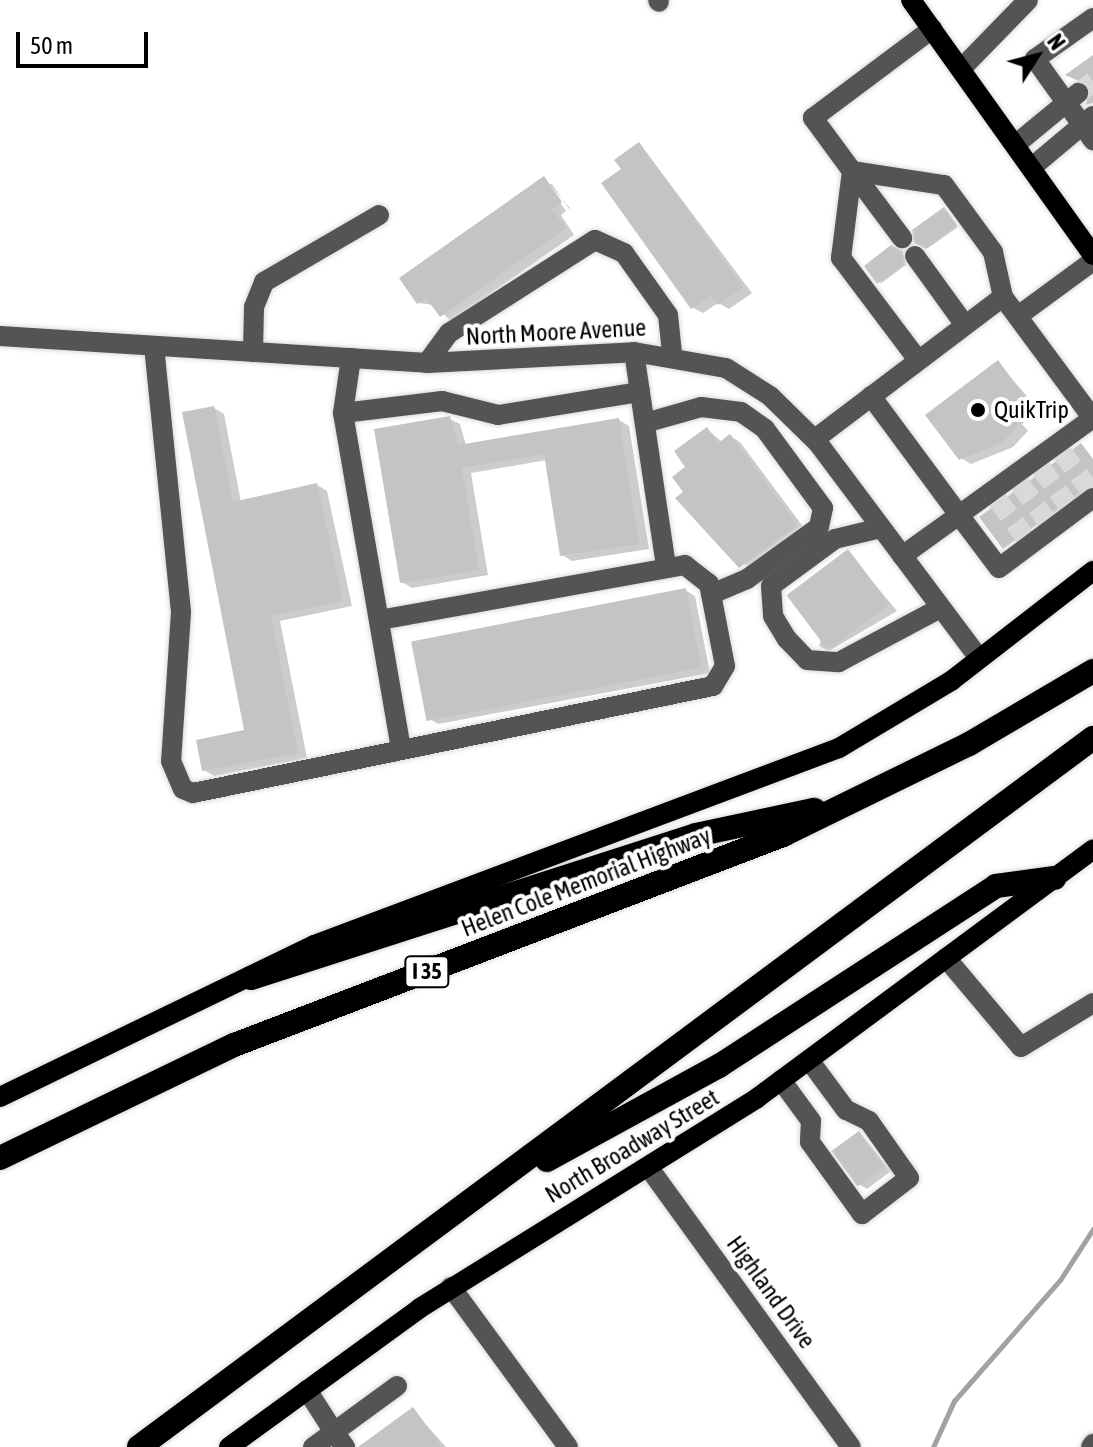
<!DOCTYPE html>
<html>
<head>
<meta charset="utf-8">
<style>
  body { margin:0 }
  #map { position:relative; width:1093px; height:1447px; overflow:hidden; background:#fff; font-family:"Asap Condensed",sans-serif }
  div>[style] { position:absolute }
  [style*='--x'] { left:calc(var(--x)*1px); top:calc(var(--y)*1px); width:calc(var(--w)*1px); rotate:calc(var(--a)*1deg) }
  .shadow>* { inset:0; background:#0003 }
  .stream>* { height:5px; margin:-2.5px; padding:0 2.5px; transform-origin:2.5px; border-radius:2.5px; background:#a2a2a2 }
  .building>* { inset:0; background:#c4c4c4; transform-origin:0 0 }
  .minor-tunnel>* { height:20px; margin-top:-10px; transform-origin:0; background:repeating-linear-gradient(90deg,#d9d9d9 0 20px,transparent 0 30px) }
  .roads { filter:drop-shadow(0 0 2px #dbdbdb) drop-shadow(0 0 2px #dbdbdb) }
  .minor>* { height:20px; margin:-10px; padding:0 10px; transform-origin:10px; border-radius:10px; background:#545454 }
  .major>* { height:20px; margin:-10px; padding:0 10px; transform-origin:10px; border-radius:10px; background:#000 }
  .highway>* { height:24px; margin:-12px; padding:0 12px; transform-origin:12px; border-radius:12px; background:#000 }
  .dots>* { width:22px; height:22px; translate:-50% -50%; box-sizing:border-box; border:4px solid #fff; border-radius:50% }
  span { translate:-50% -50%; white-space:nowrap; text-align:center; line-height:1.15; -webkit-text-stroke:8px #fff; paint-order:stroke }
  .shield-label span { padding:2px 6px; background:#fff; border:2px solid; border-radius:6px; -webkit-text-stroke-width:0 }
  .shield-label { font-size:22px; color:#000; font-weight:700 }
  .street-label { font-size:24px; color:#000 }
  .poi-label { font-size:24px; color:#000 }
  .left { translate:0 -50%; text-align:left }
  .north { position:absolute; left:997px; top:16px; width:80px; height:80px; -webkit-text-stroke:6px #fff; paint-order:stroke; rotate:54deg; font-size:22px; font-weight:700; line-height:32px; text-align:center; color:#000 }
  .north::after { content:''; display:block; margin:auto; width:28px; height:36px; background:#000; clip-path:polygon(50% 0,100% 100%,50% 72%,0 100%) }
  .scale { position:absolute; left:16px; top:32px; width:132px; height:36px; box-sizing:border-box; border:4px solid #000; border-top:0; padding-left:10px; font-size:24px; line-height:28px; white-space:nowrap; color:#000; -webkit-text-stroke:6px #fff; paint-order:stroke }
</style>
</head>
<body>
<div id="map">
  <div class="shadow">
    <div style="clip-path:polygon(640px 144px,752px 293px,729px 309px,718px 303px,703px 313px,693px 308px,623px 170px)"></div>
    <div style="clip-path:polygon(evenodd,544px 178px,570px 208px,561px 215px,574px 235px,451px 321px,434px 305px,418px 303px,544px 178px,547px 184px,552px 184px,569px 209px,566px 211px,547px 184px)"></div>
    <div style="clip-path:polygon(946px 210px,958px 227px,928px 248px,916px 242px)"></div>
    <div style="clip-path:polygon(892px 248px,904px 254px,906px 265px,880px 284px)"></div>
    <div style="clip-path:polygon(998px 363px,1040px 411px,1022px 424px,1028px 431px,1013px 447px,971px 464px,961px 458px)"></div>
    <div style="clip-path:polygon(214px 408px,224px 414px,241px 502px,317px 485px,327px 491px,352px 606px,280px 621px,307px 758px,214px 776px,204px 770px,247px 732px)"></div>
    <div style="clip-path:polygon(450px 419px,460px 424px,466px 445px,619px 420px,629px 426px,649px 549px,572px 561px,562px 555px,547px 460px,471px 473px,488px 575px,412px 588px,402px 582px)"></div>
    <div style="clip-path:polygon(707px 429px,722px 442px,730px 436px,740px 442px,807px 532px,751px 572px,686px 493px,688px 467px)"></div>
    <div style="clip-path:polygon(1093px 460px,1093px 487px,1004px 547px)"></div>
    <div style="clip-path:polygon(848px 552px,897px 611px,829px 651px,819px 646px)"></div>
    <div style="clip-path:polygon(685px 590px,695px 596px,710px 673px,438px 724px,428px 718px)"></div>
    <div style="clip-path:polygon(860px 1133px,891px 1171px,867px 1189px,860px 1185px)"></div>
    <div style="clip-path:polygon(413px 1410px,446px 1447px,361px 1447px)"></div>
  </div>
  <div class="stream">
    <div style="--x:933;--y:1447;--w:51;--a:-65.5"></div>
    <div style="--x:954;--y:1401;--w:161;--a:-48.8"></div>
    <div style="--x:1060;--y:1280;--w:61;--a:-57.1"></div>
  </div>
  <div class="building">
    <div style="clip-path:polygon(1093px 55px,1093px 103px,1086px 105px,1088px 85px,1065px 75px)"></div>
    <div style="clip-path:polygon(639px 142px,743px 287px,718px 305px,711px 295px,691px 309px,601px 183px,621px 169px,614px 160px)"></div>
    <div style="clip-path:polygon(544px 176px,562px 202px,552px 209px,566px 228px,440px 317px,426px 298px,417px 304px,399px 278px)"></div>
    <div style="clip-path:polygon(944px 207px,957px 225px,926px 249px,914px 243px,912px 230px)"></div>
    <div style="clip-path:polygon(891px 245px,903px 251px,905px 264px,877px 284px,864px 266px)"></div>
    <div style="clip-path:polygon(998px 360px,1031px 405px,1014px 418px,1019px 424px,1003px 442px,959px 460px,925px 415px)"></div>
    <div style="clip-path:polygon(214px 406px,233px 502px,317px 483px,343px 601px,271px 616px,298px 753px,202px 771px,196px 740px,244px 730px,182px 412px)"></div>
    <div style="clip-path:polygon(450px 416px,458px 445px,619px 418px,639px 544px,560px 556px,544px 454px,462px 468px,479px 570px,400px 583px,374px 429px)"></div>
    <div style="clip-path:polygon(707px 427px,718px 443px,730px 434px,798px 526px,739px 568px,675px 498px,683px 492px,672px 477px,685px 467px,674px 451px)"></div>
    <div style="clip-path:polygon(1081px 443px,1093px 459px,1093px 485px,1003px 549px,979px 517px)"></div>
    <div style="left:848px;top:549px;width:69px;height:77px;rotate:53deg"></div>
    <div style="left:686px;top:588px;width:81px;height:280px;rotate:79deg"></div>
    <div style="left:859px;top:1131px;width:44px;height:34px;rotate:54deg"></div>
    <div style="clip-path:polygon(413px 1407px,442px 1447px,358px 1447px)"></div>
  </div>
  <div class="minor-tunnel">
    <div style="--x:1078;--y:93;--w:19;--a:-36"></div>
    <div style="--x:1061;--y:451;--w:47;--a:53.6"></div>
    <div style="--x:1040;--y:467;--w:47;--a:53.6"></div>
    <div style="--x:1019;--y:483;--w:47;--a:53.6"></div>
    <div style="--x:997;--y:499;--w:47;--a:53.6"></div>
  </div>
  <div class="roads">
    <div class="minor">
      <div style="--x:658;--y:0;--w:2;--a:63"></div>
      <div style="--x:1093;--y:18;--w:71;--a:144.7"></div>
      <div style="--x:1035;--y:59;--w:100;--a:54.4"></div>
      <div style="--x:961;--y:69;--w:96;--a:-45.8"></div>
      <div style="--x:1015;--y:145;--w:82;--a:-39.5"></div>
      <div style="--x:1031;--y:168;--w:81;--a:-40"></div>
      <div style="--x:852;--y:171;--w:93;--a:8.7"></div>
      <div style="--x:944;--y:185;--w:83;--a:53.8"></div>
      <div style="--x:993;--y:252;--w:46;--a:77.5"></div>
      <div style="--x:852;--y:171;--w:84;--a:53.3"></div>
      <div style="--x:915;--y:256;--w:85;--a:54.1"></div>
      <div style="--x:1018;--y:316;--w:93;--a:-36.3"></div>
      <div style="--x:0;--y:336;--w:428;--a:3.6"></div>
      <div style="--x:427;--y:363;--w:207;--a:-3"></div>
      <div style="--x:634;--y:352;--w:93;--a:9.9"></div>
      <div style="--x:726;--y:368;--w:52;--a:32.5"></div>
      <div style="--x:770;--y:396;--w:67;--a:44.4"></div>
      <div style="--x:818;--y:443;--w:267;--a:53.2"></div>
      <div style="--x:154;--y:346;--w:267;--a:84.2"></div>
      <div style="--x:181;--y:612;--w:149;--a:93.8"></div>
      <div style="--x:171;--y:761;--w:30;--a:67"></div>
      <div style="--x:183;--y:789;--w:11;--a:22"></div>
      <div style="--x:193;--y:793;--w:531;--a:-11.63"></div>
      <div style="--x:713;--y:686;--w:23;--a:-59"></div>
      <div style="--x:725;--y:666;--w:84;--a:-101"></div>
      <div style="--x:709;--y:584;--w:31;--a:-142"></div>
      <div style="--x:685;--y:565;--w:311;--a:169.8"></div>
      <div style="--x:253;--y:352;--w:45;--a:-88.7"></div>
      <div style="--x:254;--y:307;--w:27;--a:-68"></div>
      <div style="--x:264;--y:282;--w:133;--a:-30.2"></div>
      <div style="--x:634;--y:352;--w:217;--a:81.5"></div>
      <div style="--x:351;--y:358;--w:56;--a:98.3"></div>
      <div style="--x:343;--y:413;--w:341;--a:80.2"></div>
      <div style="--x:918;--y:360;--w:128;--a:-127"></div>
      <div style="--x:841;--y:258;--w:88;--a:-82.8"></div>
      <div style="--x:852;--y:171;--w:66;--a:-126.3"></div>
      <div style="--x:813;--y:118;--w:149;--a:-36.8"></div>
      <div style="--x:427;--y:363;--w:37;--a:-54"></div>
      <div style="--x:449;--y:333;--w:173;--a:-32.5"></div>
      <div style="--x:595;--y:240;--w:32;--a:24"></div>
      <div style="--x:624;--y:253;--w:76;--a:54.6"></div>
      <div style="--x:668;--y:315;--w:39;--a:84"></div>
      <div style="--x:871;--y:396;--w:148;--a:53.5"></div>
      <div style="--x:959;--y:515;--w:70;--a:144.3"></div>
      <div style="--x:343;--y:413;--w:100;--a:-6.9"></div>
      <div style="--x:442;--y:401;--w:58;--a:14"></div>
      <div style="--x:498;--y:415;--w:144;--a:-9.2"></div>
      <div style="--x:1093;--y:418;--w:165;--a:144.1"></div>
      <div style="--x:959;--y:515;--w:66;--a:53"></div>
      <div style="--x:999;--y:568;--w:117;--a:-36.7"></div>
      <div style="--x:645;--y:423;--w:58;--a:-15.9"></div>
      <div style="--x:701;--y:407;--w:40;--a:7.1"></div>
      <div style="--x:741;--y:412;--w:29;--a:35"></div>
      <div style="--x:765;--y:429;--w:98;--a:53.7"></div>
      <div style="--x:823;--y:508;--w:19;--a:102"></div>
      <div style="--x:819;--y:527;--w:89;--a:144.2"></div>
      <div style="--x:747;--y:579;--w:39;--a:157"></div>
      <div style="--x:815;--y:439;--w:236;--a:-37.1"></div>
      <div style="--x:1003;--y:297;--w:148;--a:53.5"></div>
      <div style="--x:881;--y:528;--w:47;--a:166.6"></div>
      <div style="--x:835;--y:539;--w:79;--a:143.7"></div>
      <div style="--x:771;--y:586;--w:30;--a:86"></div>
      <div style="--x:773;--y:616;--w:27;--a:59"></div>
      <div style="--x:787;--y:639;--w:29;--a:46"></div>
      <div style="--x:807;--y:660;--w:32;--a:4"></div>
      <div style="--x:839;--y:662;--w:115;--a:-28.1"></div>
      <div style="--x:946;--y:958;--w:116;--a:49.9"></div>
      <div style="--x:1021;--y:1047;--w:84;--a:-31.4"></div>
      <div style="--x:781;--y:1080;--w:51;--a:53.8"></div>
      <div style="--x:811;--y:1121;--w:21;--a:93"></div>
      <div style="--x:810;--y:1142;--w:89;--a:54.2"></div>
      <div style="--x:862;--y:1214;--w:59;--a:-37.5"></div>
      <div style="--x:909;--y:1178;--w:70;--a:-125.1"></div>
      <div style="--x:869;--y:1121;--w:25;--a:-154"></div>
      <div style="--x:846;--y:1110;--w:62;--a:-126.5"></div>
      <div style="--x:649;--y:1168;--w:344;--a:54.1"></div>
      <div style="--x:451;--y:1287;--w:198;--a:53.8"></div>
      <div style="--x:307;--y:1390;--w:50;--a:57.3"></div>
      <div style="--x:334;--y:1432;--w:26;--a:144"></div>
      <div style="--x:345;--y:1447;--w:19;--a:-126"></div>
      <div style="--x:334;--y:1432;--w:78;--a:-36.1"></div>
      <div style="--x:1091;--y:1447;--w:4;--a:-56"></div>
    </div>
    <div class="major">
      <div style="--x:911;--y:0;--w:313;--a:54.5"></div>
      <div style="--x:0;--y:1097;--w:349;--a:-25.8"></div>
      <div style="--x:314;--y:945;--w:561;--a:-20.57"></div>
      <div style="--x:839;--y:748;--w:131;--a:-30.9"></div>
      <div style="--x:951;--y:681;--w:180;--a:-37.8"></div>
      <div style="--x:229;--y:1447;--w:236;--a:-36"></div>
      <div style="--x:420;--y:1308;--w:397;--a:-31.9"></div>
      <div style="--x:757;--y:1098;--w:418;--a:-36.5"></div>
    </div>
    <div class="highway">
      <div style="--x:251;--y:978;--w:467;--a:-17.8"></div>
      <div style="--x:696;--y:835;--w:121;--a:-12"></div>
      <div style="--x:0;--y:1158;--w:260;--a:-25.8"></div>
      <div style="--x:234;--y:1045;--w:588;--a:-20.93"></div>
      <div style="--x:783;--y:835;--w:207;--a:-26.1"></div>
      <div style="--x:969;--y:744;--w:144;--a:-30.5"></div>
      <div style="--x:547;--y:1160;--w:196;--a:-28.7"></div>
      <div style="--x:719;--y:1066;--w:330;--a:-33"></div>
      <div style="--x:996;--y:886;--w:59;--a:-7.9"></div>
      <div style="--x:139;--y:1447;--w:1189;--a:-36.62"></div>
    </div>
  </div>
  <div class="dots">
    <div style="left:978px;top:410px;background:#000"></div>
  </div>
  <div class="shield-label">
    <span style="left:427px;top:972px">I 35</span>
  </div>
  <div class="street-label">
    <span style="left:556px;top:332px;rotate:-3deg">North Moore Avenue</span>
    <span style="left:586px;top:882px;rotate:-21deg">Helen Cole Memorial Highway</span>
    <span style="left:632px;top:1146px;rotate:-31deg">North Broadway Street</span>
    <span style="left:771px;top:1292px;rotate:54deg">Highland Drive</span>
  </div>
  <div class="poi-label">
    <span class="left" style="left:994px;top:410px">QuikTrip</span>
  </div>
  <div class="north">N</div>
  <div class="scale">50 m</div>
</div>
</body>
</html>
